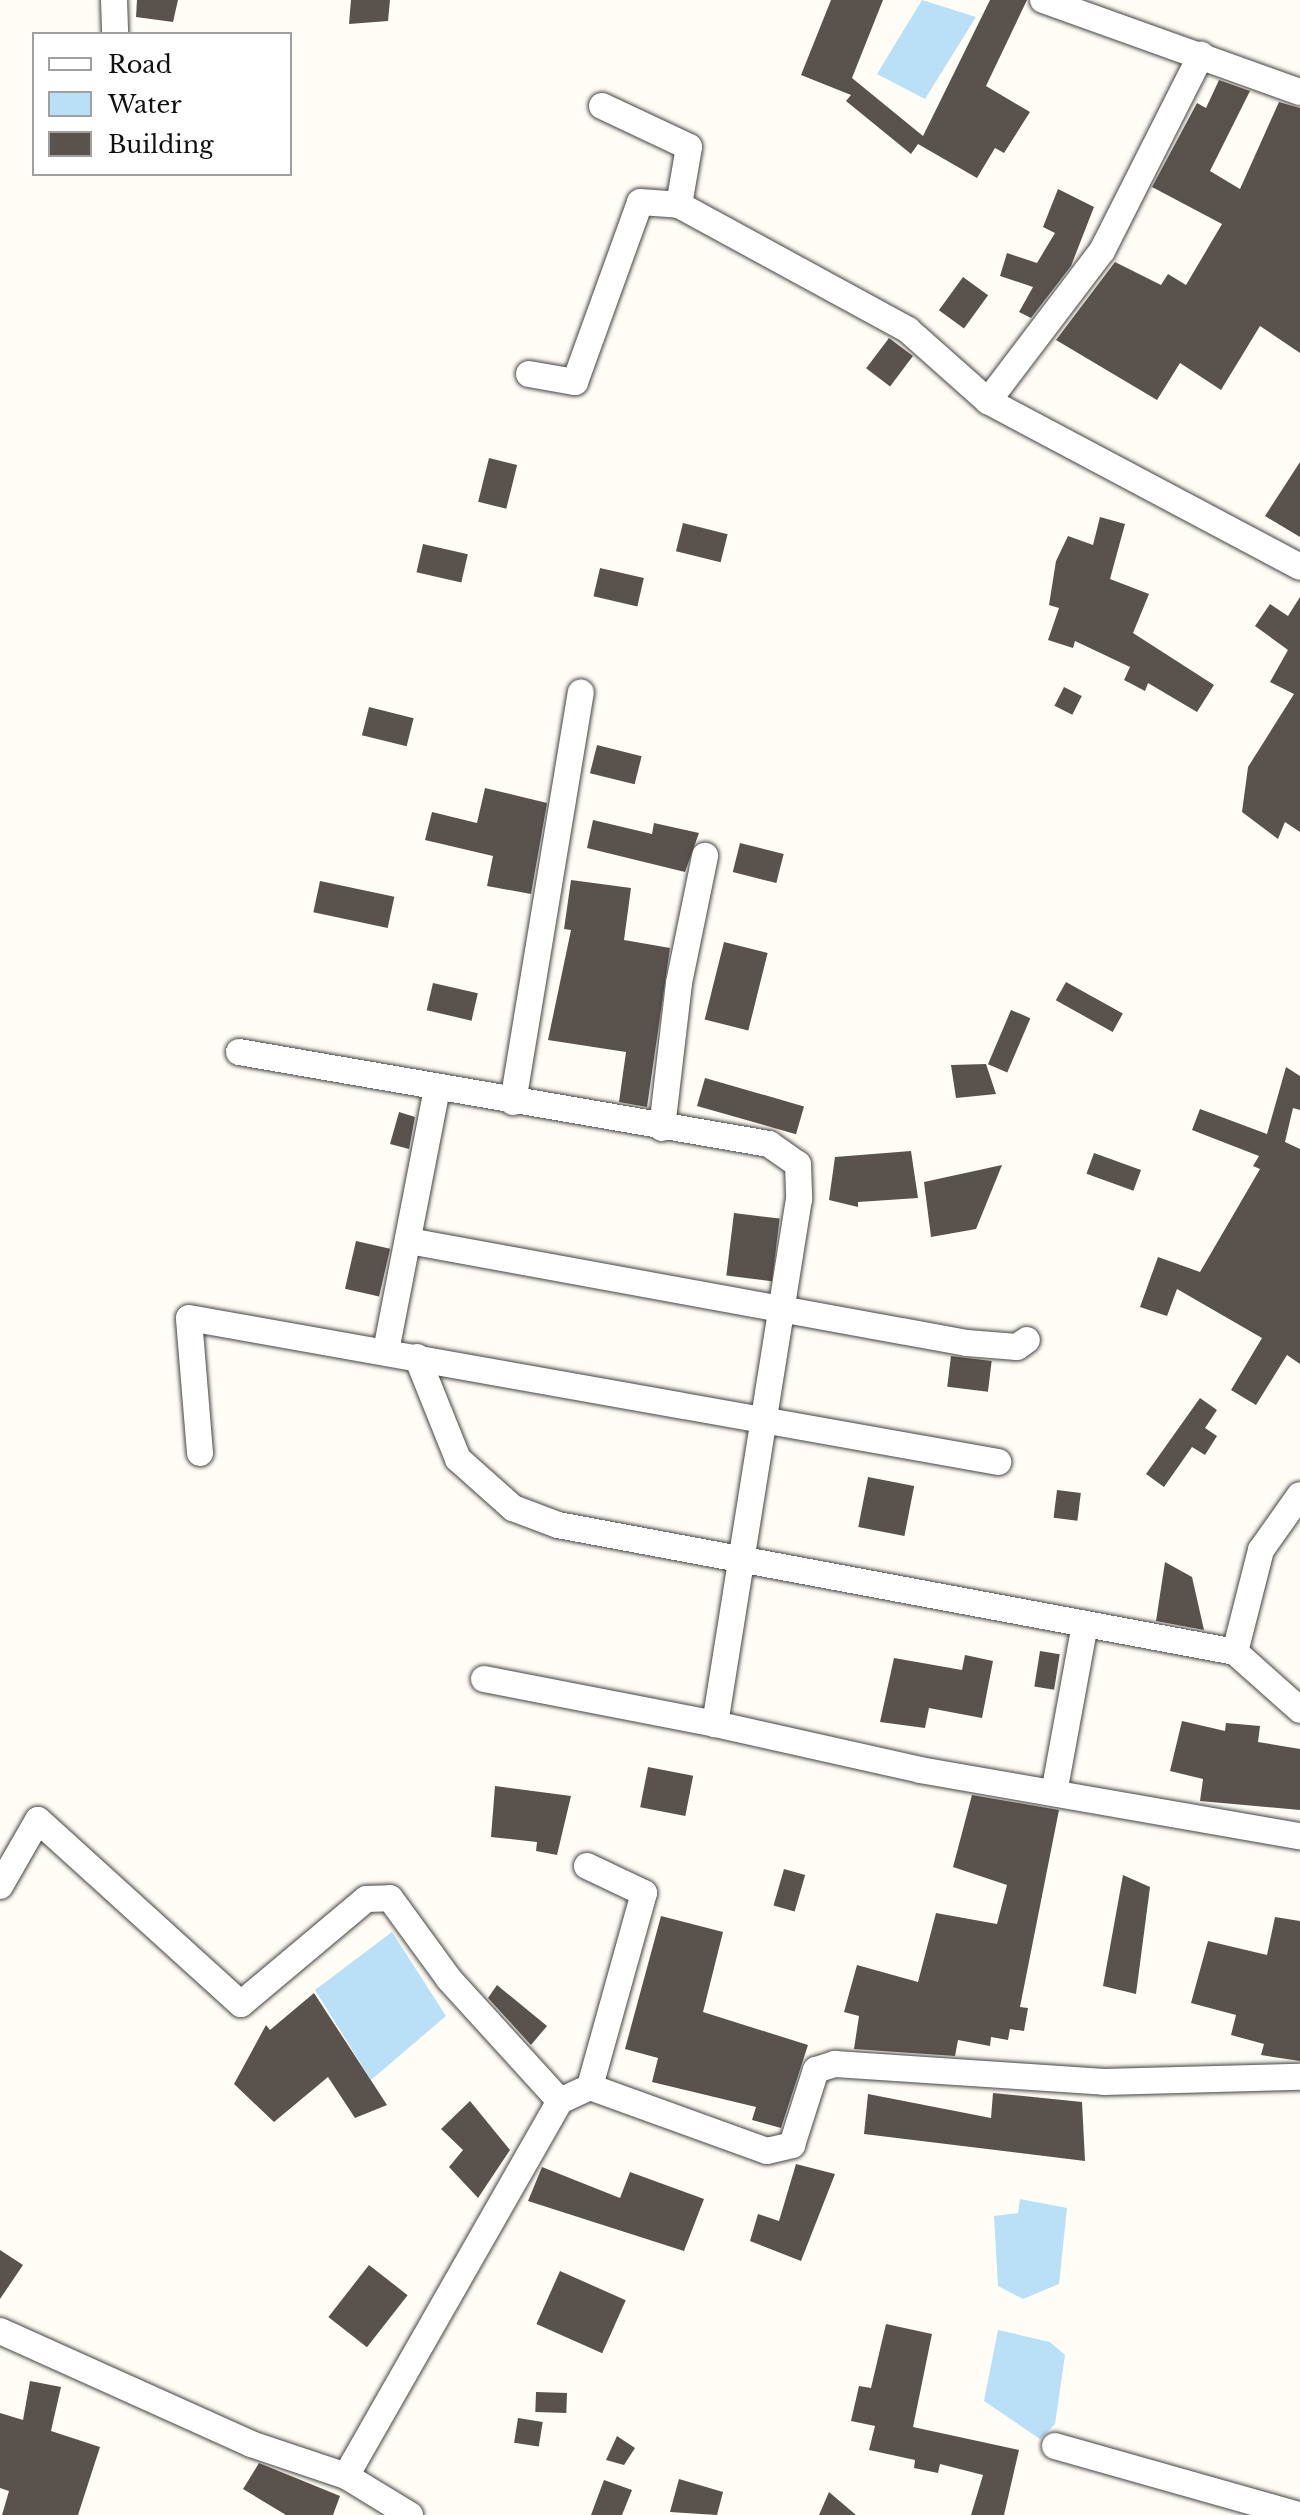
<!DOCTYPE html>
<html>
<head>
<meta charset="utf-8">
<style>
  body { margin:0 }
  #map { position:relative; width:1300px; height:2515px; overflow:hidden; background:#fffdf5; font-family:"Libre Baskerville",serif }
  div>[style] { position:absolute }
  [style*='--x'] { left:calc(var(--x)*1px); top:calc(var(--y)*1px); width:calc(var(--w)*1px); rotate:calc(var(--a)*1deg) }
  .water>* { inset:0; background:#b9e0f7 }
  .building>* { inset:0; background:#5a524d; transform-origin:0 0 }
  .roads { filter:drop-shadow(0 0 2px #444) drop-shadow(0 0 2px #444) }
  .minor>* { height:26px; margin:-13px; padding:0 13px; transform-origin:13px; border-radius:13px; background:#fff }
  span { translate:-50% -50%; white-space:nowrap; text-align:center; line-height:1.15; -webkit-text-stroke:8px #fff; paint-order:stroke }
  .legend { position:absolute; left:32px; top:32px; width:260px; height:144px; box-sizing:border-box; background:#fff; border:2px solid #a0a0a0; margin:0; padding:10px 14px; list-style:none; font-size:24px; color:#111 }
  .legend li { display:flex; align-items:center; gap:16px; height:40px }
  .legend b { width:40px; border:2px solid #a0a0a0 }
</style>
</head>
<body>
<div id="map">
  <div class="water">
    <div style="clip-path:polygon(922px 0,976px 17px,925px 99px,877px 74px)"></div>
    <div style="clip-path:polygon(392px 1932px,446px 2016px,371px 2080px,315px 1990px)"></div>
    <div style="clip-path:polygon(1020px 2199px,1067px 2208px,1059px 2284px,1023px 2299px,998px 2286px,994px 2216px,1018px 2213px)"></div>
    <div style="clip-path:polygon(998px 2330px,1050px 2342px,1065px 2355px,1055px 2424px,1040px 2439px,984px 2401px)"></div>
  </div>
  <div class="building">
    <div style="clip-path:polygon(137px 0,178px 0,173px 22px,136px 17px)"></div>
    <div style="clip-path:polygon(351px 0,390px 0,388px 21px,349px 24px)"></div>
    <div style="clip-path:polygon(831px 0,883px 0,852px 78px,923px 136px,990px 0,1027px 0,986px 86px,1030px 112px,1004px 153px,995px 148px,977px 178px,918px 144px,911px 154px,846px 101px,851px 95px,801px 75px)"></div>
    <div style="clip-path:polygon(1219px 80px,1250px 91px,1210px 171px,1240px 189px,1279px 102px,1300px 108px,1300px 353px,1260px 326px,1221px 390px,1180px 363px,1157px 400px,1056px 340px,1115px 262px,1161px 285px,1168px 274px,1186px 285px,1222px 224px,1152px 187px,1197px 103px,1206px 108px)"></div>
    <div style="clip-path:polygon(1058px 189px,1094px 207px,1071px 266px,1031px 318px,1019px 312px,1033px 287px,1000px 276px,1007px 253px,1037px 263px,1055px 233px,1043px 227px)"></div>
    <div style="left:963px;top:277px;width:31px;height:41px;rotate:36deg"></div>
    <div style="left:889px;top:338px;width:30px;height:38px;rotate:37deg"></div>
    <div style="left:489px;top:458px;width:29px;height:45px;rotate:14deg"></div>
    <div style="clip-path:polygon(1300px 462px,1300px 537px,1265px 516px)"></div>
    <div style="clip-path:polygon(1100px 517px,1125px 524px,1110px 579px,1149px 594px,1133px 633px,1214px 685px,1197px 712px,1148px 683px,1145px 691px,1124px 680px,1130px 667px,1075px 641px,1073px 648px,1048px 640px,1059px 608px,1049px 605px,1056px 561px,1068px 536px,1093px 545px)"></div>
    <div style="left:683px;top:523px;width:46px;height:29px;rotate:14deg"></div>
    <div style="left:423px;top:544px;width:46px;height:29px;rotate:13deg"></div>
    <div style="left:600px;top:568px;width:45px;height:29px;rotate:13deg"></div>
    <div style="clip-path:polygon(1300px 597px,1300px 832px,1285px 822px,1278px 839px,1242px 812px,1248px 767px,1294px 694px,1270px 682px,1288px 650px,1255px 626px,1270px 604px,1288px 616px)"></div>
    <div style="left:1064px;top:687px;width:20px;height:21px;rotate:27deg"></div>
    <div style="left:369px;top:707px;width:46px;height:29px;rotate:14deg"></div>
    <div style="left:597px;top:745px;width:46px;height:29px;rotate:14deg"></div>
    <div style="clip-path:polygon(485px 788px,547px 803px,531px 894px,487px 886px,493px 856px,425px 840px,432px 812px,477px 823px)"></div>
    <div style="clip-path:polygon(593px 820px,652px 834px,654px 823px,699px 833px,685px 872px,587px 848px)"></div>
    <div style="left:740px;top:843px;width:45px;height:30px;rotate:14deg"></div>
    <div style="clip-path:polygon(571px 880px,631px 888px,624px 940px,670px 948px,647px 1107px,619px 1102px,626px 1052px,548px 1040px,571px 930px,564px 929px)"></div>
    <div style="left:320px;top:881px;width:76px;height:32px;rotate:12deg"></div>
    <div style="left:724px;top:942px;width:45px;height:80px;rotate:14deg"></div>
    <div style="left:1066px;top:982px;width:65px;height:21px;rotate:29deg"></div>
    <div style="left:433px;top:983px;width:46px;height:28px;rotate:13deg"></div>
    <div style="left:1011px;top:1010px;width:21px;height:59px;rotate:23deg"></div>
    <div style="clip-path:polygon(986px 1064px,996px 1094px,956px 1098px,951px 1065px)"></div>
    <div style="clip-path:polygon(1286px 1067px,1300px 1076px,1300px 1110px,1293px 1108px,1285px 1142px,1300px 1149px,1300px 1364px,1287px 1355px,1256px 1405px,1231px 1390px,1262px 1338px,1177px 1289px,1167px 1316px,1140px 1307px,1158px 1257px,1200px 1272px,1260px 1169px,1253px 1166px,1259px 1156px,1192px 1130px,1200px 1109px,1267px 1134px)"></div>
    <div style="left:705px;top:1078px;width:103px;height:29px;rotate:16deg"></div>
    <div style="clip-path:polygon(399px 1112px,415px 1117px,409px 1149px,390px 1144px)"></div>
    <div style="clip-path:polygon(911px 1151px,918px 1198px,858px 1202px,858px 1207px,829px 1200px,835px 1157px)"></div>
    <div style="left:1094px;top:1153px;width:50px;height:22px;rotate:20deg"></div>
    <div style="clip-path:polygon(1002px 1165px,976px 1229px,931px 1237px,924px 1182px)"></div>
    <div style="left:734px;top:1213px;width:46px;height:63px;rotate:7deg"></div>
    <div style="left:356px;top:1241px;width:35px;height:49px;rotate:13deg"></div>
    <div style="left:951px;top:1356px;width:41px;height:31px;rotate:7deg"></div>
    <div style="clip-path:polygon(1200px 1398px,1217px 1410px,1205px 1428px,1217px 1436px,1205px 1455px,1192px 1447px,1164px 1487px,1146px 1474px)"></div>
    <div style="left:868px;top:1477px;width:47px;height:51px;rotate:11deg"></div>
    <div style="left:1057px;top:1490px;width:24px;height:28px;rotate:7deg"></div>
    <div style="clip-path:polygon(1165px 1562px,1192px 1577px,1204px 1630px,1156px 1621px)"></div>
    <div style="left:1040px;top:1651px;width:20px;height:36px;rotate:9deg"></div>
    <div style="clip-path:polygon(965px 1655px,993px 1661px,982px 1718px,929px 1708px,925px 1728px,880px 1722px,894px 1658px,962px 1670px)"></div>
    <div style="clip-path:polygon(1182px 1721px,1225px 1731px,1226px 1723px,1260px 1726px,1258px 1742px,1300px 1749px,1300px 1810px,1200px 1801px,1203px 1779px,1170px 1771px)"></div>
    <div style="left:648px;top:1767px;width:46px;height:41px;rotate:11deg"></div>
    <div style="clip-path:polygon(495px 1786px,571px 1796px,557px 1855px,536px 1851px,537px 1842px,491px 1837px)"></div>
    <div style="clip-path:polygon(972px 1795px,1059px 1810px,1020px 2007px,1028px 2008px,1024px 2031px,1010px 2029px,1008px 2040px,991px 2037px,990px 2046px,958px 2040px,955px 2056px,854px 2049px,859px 2016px,844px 2012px,857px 1965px,918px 1982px,936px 1913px,997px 1924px,1007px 1885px,953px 1867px)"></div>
    <div style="left:784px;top:1869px;width:22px;height:38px;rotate:16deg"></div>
    <div style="clip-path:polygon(1123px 1875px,1150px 1887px,1136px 1994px,1103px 1986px)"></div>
    <div style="clip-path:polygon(661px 1916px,723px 1932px,703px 2012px,808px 2045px,781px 2128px,752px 2120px,756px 2107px,652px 2082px,658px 2058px,625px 2049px)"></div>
    <div style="clip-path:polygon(1275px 1917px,1300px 1921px,1300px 2061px,1261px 2055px,1264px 2044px,1231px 2035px,1236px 2015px,1191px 2003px,1208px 1941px,1267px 1955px)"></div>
    <div style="clip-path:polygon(497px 1985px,547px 2026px,531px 2045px,488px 1998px)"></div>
    <div style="clip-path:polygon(314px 1993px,387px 2105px,355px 2118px,328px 2077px,274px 2122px,234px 2084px,266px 2025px,270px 2030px)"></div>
    <div style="clip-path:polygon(993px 2093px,1082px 2102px,1085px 2161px,864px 2134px,868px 2094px,991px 2118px)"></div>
    <div style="clip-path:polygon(470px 2101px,510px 2150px,478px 2198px,449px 2167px,463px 2150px,441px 2129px)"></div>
    <div style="clip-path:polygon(796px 2164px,835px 2174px,801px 2261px,750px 2241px,758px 2214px,779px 2221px)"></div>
    <div style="clip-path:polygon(542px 2167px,620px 2198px,630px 2172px,704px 2199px,684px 2251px,528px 2201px)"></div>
    <div style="clip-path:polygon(0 2250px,23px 2265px,0 2299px)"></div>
    <div style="left:369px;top:2265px;width:49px;height:66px;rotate:38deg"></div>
    <div style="left:560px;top:2271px;width:72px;height:58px;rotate:24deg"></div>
    <div style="clip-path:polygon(886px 2324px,932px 2334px,913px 2427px,1019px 2450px,1004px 2515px,971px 2515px,983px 2475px,940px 2464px,938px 2473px,914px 2468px,915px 2460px,869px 2450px,875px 2426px,851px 2421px,859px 2386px,871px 2388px)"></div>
    <div style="clip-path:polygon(30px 2381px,61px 2387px,51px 2431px,100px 2447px,78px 2515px,2px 2515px,9px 2491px,0 2488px,0 2413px,23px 2420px)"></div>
    <div style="left:536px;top:2392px;width:31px;height:20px;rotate:2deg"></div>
    <div style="left:518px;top:2418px;width:25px;height:25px;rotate:9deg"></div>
    <div style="clip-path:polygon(617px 2436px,635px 2448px,624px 2465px,606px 2460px)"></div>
    <div style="clip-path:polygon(259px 2463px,340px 2496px,333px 2515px,286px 2515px,243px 2489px)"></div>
    <div style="clip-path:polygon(679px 2479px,723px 2492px,717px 2515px,670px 2512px)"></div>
    <div style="clip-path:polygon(604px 2480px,632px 2490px,622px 2515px,591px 2515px)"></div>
    <div style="clip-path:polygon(829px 2492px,856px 2515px,819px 2515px)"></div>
  </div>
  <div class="roads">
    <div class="minor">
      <div style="--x:114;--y:0;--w:34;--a:88"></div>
      <div style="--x:1043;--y:0;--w:273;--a:19.7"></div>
      <div style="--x:602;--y:106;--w:96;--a:25.2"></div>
      <div style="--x:689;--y:147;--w:59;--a:99.8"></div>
      <div style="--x:679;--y:205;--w:261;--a:28.6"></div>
      <div style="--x:908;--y:330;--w:107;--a:41.6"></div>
      <div style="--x:988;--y:401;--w:353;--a:28"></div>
      <div style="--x:529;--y:374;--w:47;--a:9.9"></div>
      <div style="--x:575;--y:382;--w:191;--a:-70.1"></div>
      <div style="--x:640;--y:202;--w:39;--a:4"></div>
      <div style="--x:988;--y:401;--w:188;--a:-52.8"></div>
      <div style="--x:1102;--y:251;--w:220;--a:-63.2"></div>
      <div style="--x:239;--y:1052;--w:538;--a:9.85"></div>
      <div style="--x:769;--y:1144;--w:35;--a:35"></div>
      <div style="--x:798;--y:1164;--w:35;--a:88"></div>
      <div style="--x:799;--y:1199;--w:532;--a:99.09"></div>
      <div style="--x:715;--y:1724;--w:210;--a:12.6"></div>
      <div style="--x:920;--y:1770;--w:386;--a:9.9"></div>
      <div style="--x:513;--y:1102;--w:415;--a:-80.6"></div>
      <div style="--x:662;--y:1128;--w:146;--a:-83.3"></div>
      <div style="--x:679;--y:983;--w:130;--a:-78.4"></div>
      <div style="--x:409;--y:1241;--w:567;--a:10.36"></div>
      <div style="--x:967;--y:1343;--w:50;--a:4.6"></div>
      <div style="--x:1017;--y:1347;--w:12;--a:-35"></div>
      <div style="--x:386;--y:1351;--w:267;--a:-79"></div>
      <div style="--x:417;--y:1357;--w:110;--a:68.1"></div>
      <div style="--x:458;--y:1459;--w:74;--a:41.7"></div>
      <div style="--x:513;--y:1508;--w:48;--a:20.7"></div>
      <div style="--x:558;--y:1525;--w:689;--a:10.62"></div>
      <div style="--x:1235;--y:1652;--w:87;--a:41.7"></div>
      <div style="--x:200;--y:1453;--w:135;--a:-94.7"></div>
      <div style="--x:189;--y:1318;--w:822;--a:10.09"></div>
      <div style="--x:1235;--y:1652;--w:105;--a:-75.7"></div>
      <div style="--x:1261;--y:1550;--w:67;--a:-54.7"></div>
      <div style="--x:484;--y:1679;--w:235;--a:11"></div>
      <div style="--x:1054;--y:1793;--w:172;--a:-79.6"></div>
      <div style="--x:587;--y:1866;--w:63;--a:25.3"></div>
      <div style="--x:644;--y:1893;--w:201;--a:105.6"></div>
      <div style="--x:0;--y:1886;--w:76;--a:-60.1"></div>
      <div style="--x:38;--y:1820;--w:274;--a:42.2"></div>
      <div style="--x:241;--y:2004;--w:163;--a:-40"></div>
      <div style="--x:366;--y:1899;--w:24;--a:-2"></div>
      <div style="--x:390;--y:1898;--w:100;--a:53.9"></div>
      <div style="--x:449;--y:1979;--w:165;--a:47.7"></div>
      <div style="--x:0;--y:2331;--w:275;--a:24.2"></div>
      <div style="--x:251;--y:2444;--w:100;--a:18.6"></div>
      <div style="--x:346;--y:2476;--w:75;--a:31.4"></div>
      <div style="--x:1055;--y:2446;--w:254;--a:15.8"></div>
      <div style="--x:346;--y:2476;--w:432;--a:-60.3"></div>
      <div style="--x:560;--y:2101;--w:33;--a:-25"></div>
      <div style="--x:590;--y:2087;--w:188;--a:19.9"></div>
      <div style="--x:767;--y:2151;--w:26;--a:-13"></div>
      <div style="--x:792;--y:2145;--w:79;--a:-72.3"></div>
      <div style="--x:816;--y:2070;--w:20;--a:-18"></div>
      <div style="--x:835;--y:2064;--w:270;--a:3.8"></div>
      <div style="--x:1104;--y:2082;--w:196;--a:-1.5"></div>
    </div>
  </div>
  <ul class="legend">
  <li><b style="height:10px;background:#fff"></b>Road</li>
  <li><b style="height:22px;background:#b9e0f7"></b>Water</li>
  <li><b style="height:22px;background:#5a524d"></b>Building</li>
  </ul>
</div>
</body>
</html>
